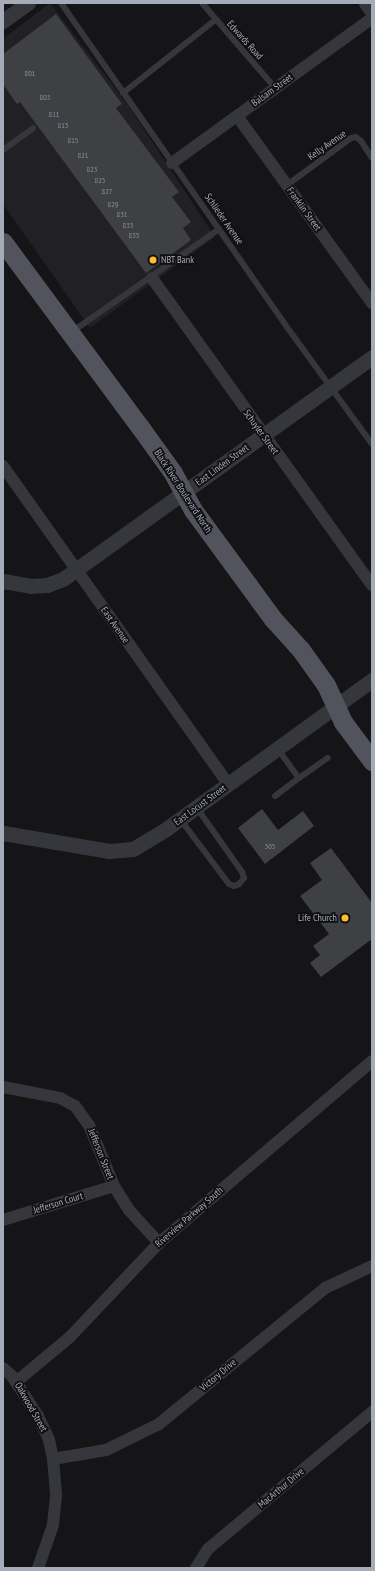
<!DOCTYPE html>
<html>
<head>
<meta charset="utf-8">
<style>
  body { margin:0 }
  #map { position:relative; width:375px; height:1571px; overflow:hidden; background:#151517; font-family:"PT Sans Narrow",sans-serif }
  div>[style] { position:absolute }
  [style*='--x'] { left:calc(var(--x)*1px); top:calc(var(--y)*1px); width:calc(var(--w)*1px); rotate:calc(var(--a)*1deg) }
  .built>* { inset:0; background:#212124 }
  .building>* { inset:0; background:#3f4044 }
  .service>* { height:6px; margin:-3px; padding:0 3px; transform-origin:3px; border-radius:3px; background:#36373c }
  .minor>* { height:12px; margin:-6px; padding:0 6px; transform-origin:6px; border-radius:6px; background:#36373c }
  .tertiary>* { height:15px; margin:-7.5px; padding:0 7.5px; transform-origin:7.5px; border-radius:7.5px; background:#36373c }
  .primary>* { height:19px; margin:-9.5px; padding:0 9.5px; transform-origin:9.5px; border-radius:9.5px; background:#52535c }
  .dots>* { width:11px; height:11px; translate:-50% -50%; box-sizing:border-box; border:2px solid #101012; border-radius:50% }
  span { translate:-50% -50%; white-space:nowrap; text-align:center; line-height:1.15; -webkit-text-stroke:3.5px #101012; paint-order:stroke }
  .number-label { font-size:8px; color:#8c909b }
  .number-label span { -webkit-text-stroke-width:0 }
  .street-label { font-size:10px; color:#a6abb8 }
  .poi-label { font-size:10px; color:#a6abb8 }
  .left { translate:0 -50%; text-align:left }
  .right { translate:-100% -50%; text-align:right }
  .frame { position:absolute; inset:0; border:4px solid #a6abb8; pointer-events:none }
</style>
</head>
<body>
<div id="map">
  <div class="built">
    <div style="clip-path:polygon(50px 3px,128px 105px,215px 237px,90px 328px,3px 204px,3px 39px)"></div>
  </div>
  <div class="building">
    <div style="clip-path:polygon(56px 14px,122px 104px,116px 108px,179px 192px,172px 197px,191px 222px,183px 228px,191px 240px,146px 273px,20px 102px,17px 104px,3px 84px,3px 54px)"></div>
    <div style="clip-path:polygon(262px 809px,278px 830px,303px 811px,314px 826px,265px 864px,238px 828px)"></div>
    <div style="clip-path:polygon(331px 848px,372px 903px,372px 939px,321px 977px,310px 963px,320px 955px,313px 946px,329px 934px,300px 896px,322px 880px,310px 863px)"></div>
  </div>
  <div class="service">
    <div style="--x:61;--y:3;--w:390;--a:55.1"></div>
    <div style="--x:284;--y:323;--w:150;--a:54"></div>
    <div style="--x:202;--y:3;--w:112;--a:49.3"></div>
    <div style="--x:123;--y:93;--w:117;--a:-38.4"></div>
    <div style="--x:3;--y:150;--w:37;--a:-36"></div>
    <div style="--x:287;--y:185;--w:79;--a:-36.3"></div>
    <div style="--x:351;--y:138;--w:5;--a:-11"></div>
    <div style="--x:356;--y:137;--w:6;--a:39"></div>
    <div style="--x:361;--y:141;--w:20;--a:57"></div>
    <div style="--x:73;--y:331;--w:178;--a:-34.9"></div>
    <div style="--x:277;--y:748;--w:37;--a:54"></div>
    <div style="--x:299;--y:778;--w:35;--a:-35"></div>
    <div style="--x:275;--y:796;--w:30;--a:-37"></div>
    <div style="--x:180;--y:819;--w:81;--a:53"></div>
    <div style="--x:229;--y:884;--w:5;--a:22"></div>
    <div style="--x:234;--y:886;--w:5;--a:-22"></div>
    <div style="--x:239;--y:884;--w:8;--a:-50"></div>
    <div style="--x:244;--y:878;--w:6;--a:-108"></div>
    <div style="--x:242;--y:872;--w:78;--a:-125.1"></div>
  </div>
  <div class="minor">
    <div style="--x:237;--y:116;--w:231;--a:54.2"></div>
    <div style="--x:172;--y:163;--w:247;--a:-35.9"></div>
    <div style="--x:152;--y:278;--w:378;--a:54.4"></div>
    <div style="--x:3;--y:466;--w:390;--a:54.7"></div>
    <div style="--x:3;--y:1087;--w:58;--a:10.9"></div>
    <div style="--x:60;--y:1098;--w:17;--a:28"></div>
    <div style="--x:75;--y:1106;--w:24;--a:54"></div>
    <div style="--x:89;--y:1125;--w:66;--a:67.7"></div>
    <div style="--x:114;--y:1186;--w:28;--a:58"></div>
    <div style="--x:129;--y:1210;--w:45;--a:47.7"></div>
    <div style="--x:3;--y:1220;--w:116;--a:-17"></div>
    <div style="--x:3;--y:1368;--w:12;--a:42"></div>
    <div style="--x:12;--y:1376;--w:48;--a:57"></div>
    <div style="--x:38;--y:1416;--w:26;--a:65"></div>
    <div style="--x:49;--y:1440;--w:19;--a:78"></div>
    <div style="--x:53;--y:1459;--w:37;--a:85"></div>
    <div style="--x:56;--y:1496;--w:29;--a:96"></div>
    <div style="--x:53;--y:1525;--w:46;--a:109.2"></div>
    <div style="--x:16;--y:1382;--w:70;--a:-39.8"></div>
    <div style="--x:70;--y:1337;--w:129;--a:-46.6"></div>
    <div style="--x:159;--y:1243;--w:280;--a:-40.5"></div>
    <div style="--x:53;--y:1459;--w:54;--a:-9.6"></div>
    <div style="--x:106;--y:1450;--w:59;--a:-26.1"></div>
    <div style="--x:159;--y:1424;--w:215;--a:-39.3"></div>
    <div style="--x:325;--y:1288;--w:52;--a:-25.1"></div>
    <div style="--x:196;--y:1568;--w:22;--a:-58"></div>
    <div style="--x:208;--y:1549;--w:214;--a:-39.9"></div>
  </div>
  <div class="tertiary">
    <div style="--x:366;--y:3;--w:10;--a:53"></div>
    <div style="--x:3;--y:21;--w:31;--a:-36"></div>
    <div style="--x:3;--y:581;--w:27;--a:10"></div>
    <div style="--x:30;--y:586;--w:17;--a:-3"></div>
    <div style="--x:47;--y:585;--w:17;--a:-21"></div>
    <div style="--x:63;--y:579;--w:380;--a:-35.7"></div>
    <div style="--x:3;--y:833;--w:108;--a:9.6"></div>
    <div style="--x:109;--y:851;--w:24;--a:-5"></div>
    <div style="--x:133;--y:849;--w:39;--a:-31"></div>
    <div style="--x:166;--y:829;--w:254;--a:-35.9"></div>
  </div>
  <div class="primary">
    <div style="--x:3;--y:242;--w:230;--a:53.5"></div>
    <div style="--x:140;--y:427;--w:57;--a:54.3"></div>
    <div style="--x:173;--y:473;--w:42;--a:61.6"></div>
    <div style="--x:193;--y:510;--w:135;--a:53.7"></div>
    <div style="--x:273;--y:619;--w:42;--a:47.9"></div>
    <div style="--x:301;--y:650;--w:43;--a:54.5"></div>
    <div style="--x:326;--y:685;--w:41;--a:65.3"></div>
    <div style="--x:343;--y:722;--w:49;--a:53.4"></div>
  </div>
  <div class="dots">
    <div style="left:153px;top:260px;background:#fdbe27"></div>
    <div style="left:345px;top:918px;background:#fdbe27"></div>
  </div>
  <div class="number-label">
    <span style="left:30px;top:74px">801</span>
    <span style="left:45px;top:98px">803</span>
    <span style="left:54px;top:115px">811</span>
    <span style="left:63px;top:126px">813</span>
    <span style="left:73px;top:141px">815</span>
    <span style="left:83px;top:156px">821</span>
    <span style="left:92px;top:170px">823</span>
    <span style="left:100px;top:181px">825</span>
    <span style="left:107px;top:192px">827</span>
    <span style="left:113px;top:205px">829</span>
    <span style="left:122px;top:215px">831</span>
    <span style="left:128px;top:226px">833</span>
    <span style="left:134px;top:236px">835</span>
    <span style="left:270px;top:847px">305</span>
  </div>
  <div class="street-label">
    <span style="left:245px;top:40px;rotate:48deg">Edwards Road</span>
    <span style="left:272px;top:90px;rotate:-36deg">Balsam Street</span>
    <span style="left:327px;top:145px;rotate:-35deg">Kelly Avenue</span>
    <span style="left:304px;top:209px;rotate:54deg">Franklin Street</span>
    <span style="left:224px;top:219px;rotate:55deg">Schlieder Avenue</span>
    <span style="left:261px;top:432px;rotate:54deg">Schuyler Street</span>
    <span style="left:222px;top:465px;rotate:-36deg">East Linden Street</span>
    <span style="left:183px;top:491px;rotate:57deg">Black River Boulevard North</span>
    <span style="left:115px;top:625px;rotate:55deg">East Avenue</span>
    <span style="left:200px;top:805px;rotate:-36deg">East Locust Street</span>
    <span style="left:101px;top:1154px;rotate:68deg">Jefferson Street</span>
    <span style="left:58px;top:1203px;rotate:-17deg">Jefferson Court</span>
    <span style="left:189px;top:1217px;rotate:-41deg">Riverview Parkway South</span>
    <span style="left:218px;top:1375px;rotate:-40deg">Victory Drive</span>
    <span style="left:31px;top:1407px;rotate:60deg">Oakwood Street</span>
    <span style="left:281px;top:1488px;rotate:-40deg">MacArthur Drive</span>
  </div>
  <div class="poi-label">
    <span class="left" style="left:161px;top:260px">NBT Bank</span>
    <span class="right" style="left:337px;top:918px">Life Church</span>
  </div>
  <div class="frame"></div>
</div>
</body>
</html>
